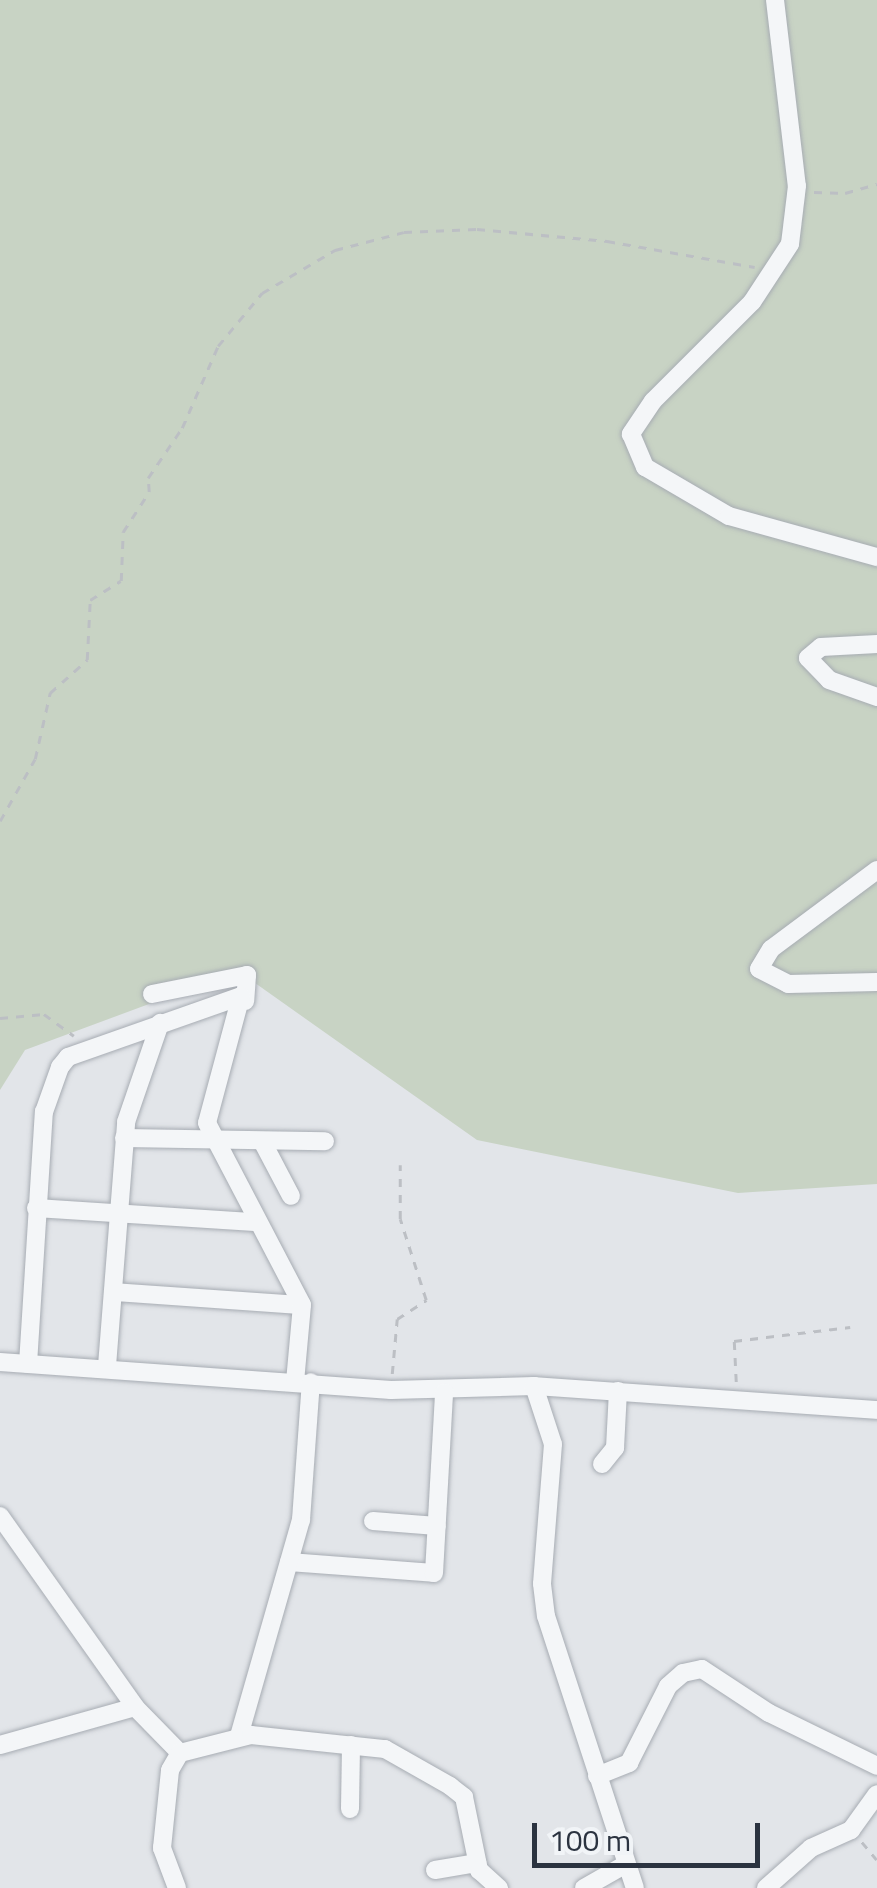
<!DOCTYPE html>
<html>
<head>
<meta charset="utf-8">
<style>
  body { margin:0 }
  #map { position:relative; width:877px; height:1888px; overflow:hidden; background:#e2e5e9; font-family:"Titillium Web",sans-serif }
  div>[style] { position:absolute }
  [style*='--x'] { left:calc(var(--x)*1px); top:calc(var(--y)*1px); width:calc(var(--w)*1px); rotate:calc(var(--a)*1deg) }
  .green>* { inset:0; background:#c8d3c4 }
  .path>* { height:2.5px; margin-top:-1.25px; transform-origin:0; background:repeating-linear-gradient(90deg,#bcbfc4 0 8px,transparent 0 16px) }
  .roads { filter:drop-shadow(0 0 2px #a7acb3) drop-shadow(0 0 2px #a7acb3) }
  .minor>* { height:18px; margin:-9px; padding:0 9px; transform-origin:9px; border-radius:9px; background:#f4f6f8 }
  span { translate:-50% -50%; white-space:nowrap; text-align:center; line-height:1.15; -webkit-text-stroke:10px #f1f4f7; paint-order:stroke }
  .scale { position:absolute; left:532px; top:1823px; width:228px; height:45px; box-sizing:border-box; border:5px solid #2b3340; border-top:0; padding-left:12px; font-size:30px; line-height:35px; white-space:nowrap; color:#2b3340; -webkit-text-stroke:8px #f1f4f7; paint-order:stroke }
</style>
</head>
<body>
<div id="map">
  <div class="green">
    <div style="clip-path:polygon(0 0,877px 0,877px 1184px,738px 1193px,477px 1140px,238px 971px,25px 1050px,0 1090px)"></div>
  </div>
  <div class="path">
    <div style="--x:814;--y:192;--w:31;--a:2"></div>
    <div style="--x:845;--y:193;--w:33;--a:-16"></div>
    <div style="--x:0;--y:821;--w:71;--a:-60.6"></div>
    <div style="--x:35;--y:759;--w:68;--a:-77.2"></div>
    <div style="--x:50;--y:693;--w:50;--a:-41.7"></div>
    <div style="--x:87;--y:660;--w:60;--a:-87.1"></div>
    <div style="--x:90;--y:600;--w:36;--a:-32"></div>
    <div style="--x:121;--y:581;--w:49;--a:-87.7"></div>
    <div style="--x:123;--y:532;--w:48;--a:-57"></div>
    <div style="--x:149;--y:492;--w:14;--a:-94"></div>
    <div style="--x:148;--y:478;--w:60;--a:-55.8"></div>
    <div style="--x:182;--y:428;--w:90;--a:-66.3"></div>
    <div style="--x:218;--y:346;--w:69;--a:-50.3"></div>
    <div style="--x:262;--y:293;--w:85;--a:-30.5"></div>
    <div style="--x:335;--y:250;--w:71;--a:-14.6"></div>
    <div style="--x:404;--y:232;--w:73;--a:-2.4"></div>
    <div style="--x:477;--y:229;--w:131;--a:5.3"></div>
    <div style="--x:607;--y:241;--w:150;--a:10"></div>
    <div style="--x:0;--y:1018;--w:44;--a:-5.2"></div>
    <div style="--x:44;--y:1014;--w:37;--a:36"></div>
    <div style="--x:392;--y:1374;--w:55;--a:-84.8"></div>
    <div style="--x:397;--y:1319;--w:35;--a:-33"></div>
    <div style="--x:426;--y:1300;--w:85;--a:-107.8"></div>
    <div style="--x:400;--y:1219;--w:54;--a:-90"></div>
    <div style="--x:736;--y:1382;--w:41;--a:-92.8"></div>
    <div style="--x:734;--y:1341;--w:117;--a:-6.9"></div>
    <div style="--x:862;--y:1842;--w:23;--a:50"></div>
  </div>
  <div class="roads">
    <div class="minor">
      <div style="--x:775;--y:0;--w:187;--a:83.3"></div>
      <div style="--x:797;--y:186;--w:58;--a:96.9"></div>
      <div style="--x:790;--y:244;--w:69;--a:123.2"></div>
      <div style="--x:752;--y:302;--w:140;--a:135"></div>
      <div style="--x:653;--y:401;--w:40;--a:124"></div>
      <div style="--x:631;--y:434;--w:36;--a:67"></div>
      <div style="--x:645;--y:467;--w:97;--a:30.3"></div>
      <div style="--x:729;--y:516;--w:154;--a:15.5"></div>
      <div style="--x:877;--y:644;--w:56;--a:176.9"></div>
      <div style="--x:821;--y:647;--w:17;--a:140"></div>
      <div style="--x:808;--y:658;--w:30;--a:46"></div>
      <div style="--x:829;--y:680;--w:51;--a:19.5"></div>
      <div style="--x:877;--y:870;--w:132;--a:143.3"></div>
      <div style="--x:771;--y:949;--w:23;--a:121"></div>
      <div style="--x:759;--y:969;--w:33;--a:27"></div>
      <div style="--x:788;--y:984;--w:89;--a:-1.3"></div>
      <div style="--x:152;--y:994;--w:97;--a:-11.3"></div>
      <div style="--x:247;--y:975;--w:26;--a:94"></div>
      <div style="--x:124;--y:1138;--w:201;--a:0.9"></div>
      <div style="--x:262;--y:1141;--w:62;--a:62.2"></div>
      <div style="--x:36;--y:1208;--w:219;--a:3.7"></div>
      <div style="--x:114;--y:1292;--w:188;--a:4"></div>
      <div style="--x:0;--y:1362;--w:392;--a:4.1"></div>
      <div style="--x:391;--y:1390;--w:143;--a:-1.6"></div>
      <div style="--x:534;--y:1386;--w:344;--a:4"></div>
      <div style="--x:28;--y:1364;--w:253;--a:-86.4"></div>
      <div style="--x:44;--y:1112;--w:48;--a:-70.4"></div>
      <div style="--x:60;--y:1067;--w:13;--a:-51"></div>
      <div style="--x:68;--y:1057;--w:183;--a:-19.4"></div>
      <div style="--x:241;--y:996;--w:131;--a:105"></div>
      <div style="--x:207;--y:1123;--w:205;--a:62.4"></div>
      <div style="--x:302;--y:1305;--w:77;--a:95.2"></div>
      <div style="--x:107;--y:1366;--w:245;--a:-85.5"></div>
      <div style="--x:126;--y:1122;--w:105;--a:-71"></div>
      <div style="--x:534;--y:1386;--w:61;--a:71.9"></div>
      <div style="--x:553;--y:1444;--w:140;--a:94.5"></div>
      <div style="--x:542;--y:1584;--w:32;--a:83"></div>
      <div style="--x:546;--y:1616;--w:286;--a:71.9"></div>
      <div style="--x:602;--y:1464;--w:21;--a:-51"></div>
      <div style="--x:615;--y:1448;--w:57;--a:-87"></div>
      <div style="--x:0;--y:1516;--w:234;--a:54.7"></div>
      <div style="--x:135;--y:1707;--w:64;--a:45.6"></div>
      <div style="--x:373;--y:1521;--w:64;--a:4.5"></div>
      <div style="--x:289;--y:1562;--w:145;--a:4.3"></div>
      <div style="--x:434;--y:1573;--w:181;--a:-86.8"></div>
      <div style="--x:239;--y:1736;--w:225;--a:-74"></div>
      <div style="--x:301;--y:1520;--w:138;--a:-85.9"></div>
      <div style="--x:0;--y:1745;--w:140;--a:-15.7"></div>
      <div style="--x:597;--y:1776;--w:35;--a:-22"></div>
      <div style="--x:629;--y:1763;--w:86;--a:-63.1"></div>
      <div style="--x:668;--y:1686;--w:20;--a:-41"></div>
      <div style="--x:683;--y:1673;--w:19;--a:-12"></div>
      <div style="--x:702;--y:1669;--w:80;--a:33.3"></div>
      <div style="--x:769;--y:1713;--w:120;--a:26.1"></div>
      <div style="--x:350;--y:1809;--w:64;--a:-89.1"></div>
      <div style="--x:435;--y:1870;--w:43;--a:-9.5"></div>
      <div style="--x:177;--y:1888;--w:43;--a:-110.6"></div>
      <div style="--x:162;--y:1848;--w:78;--a:-84.1"></div>
      <div style="--x:170;--y:1770;--w:20;--a:-60"></div>
      <div style="--x:180;--y:1753;--w:73;--a:-14.2"></div>
      <div style="--x:251;--y:1735;--w:135;--a:6"></div>
      <div style="--x:385;--y:1749;--w:75;--a:29.6"></div>
      <div style="--x:450;--y:1786;--w:18;--a:38"></div>
      <div style="--x:464;--y:1797;--w:75;--a:78.4"></div>
      <div style="--x:479;--y:1870;--w:27;--a:42"></div>
      <div style="--x:584;--y:1888;--w:48;--a:-29.7"></div>
      <div style="--x:766;--y:1888;--w:60;--a:-41.6"></div>
      <div style="--x:811;--y:1848;--w:44;--a:-24.2"></div>
      <div style="--x:851;--y:1830;--w:44;--a:-54.2"></div>
    </div>
  </div>
  <div class="scale">100 m</div>
</div>
</body>
</html>
